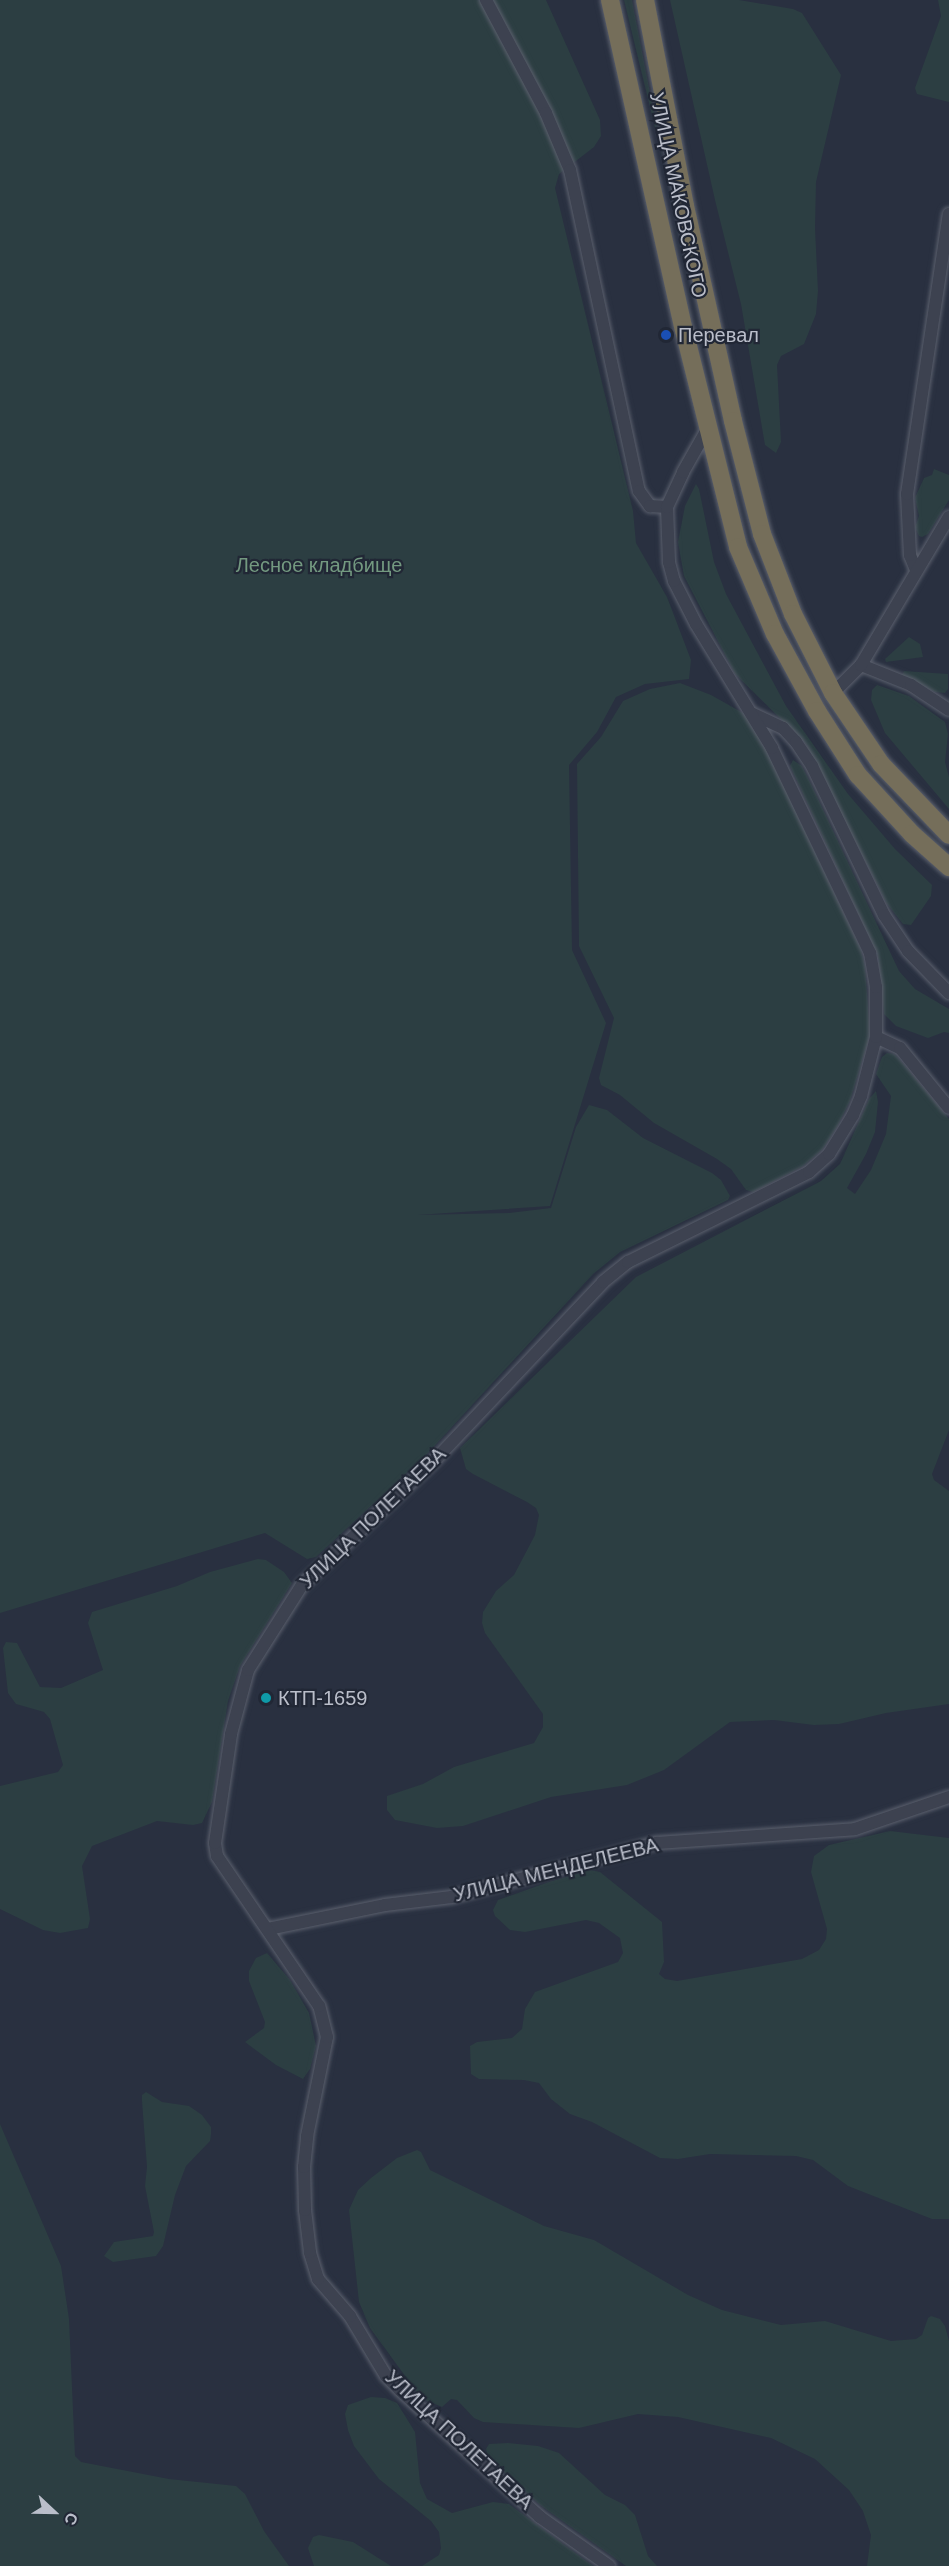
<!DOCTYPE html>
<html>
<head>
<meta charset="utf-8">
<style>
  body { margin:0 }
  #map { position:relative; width:949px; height:2566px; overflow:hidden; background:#293040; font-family:Arial,sans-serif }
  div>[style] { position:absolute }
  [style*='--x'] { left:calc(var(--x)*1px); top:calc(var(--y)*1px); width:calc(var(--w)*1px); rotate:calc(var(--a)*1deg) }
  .green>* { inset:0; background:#2c3e42 }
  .roads { filter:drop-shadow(0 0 2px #5b606d) drop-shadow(0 0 2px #5b606d) }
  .minor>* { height:12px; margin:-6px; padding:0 6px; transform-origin:6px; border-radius:6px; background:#3d4250 }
  .highway>* { height:18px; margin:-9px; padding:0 9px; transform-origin:9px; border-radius:9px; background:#756e5a }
  .dots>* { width:16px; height:16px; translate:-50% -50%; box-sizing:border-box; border:3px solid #212735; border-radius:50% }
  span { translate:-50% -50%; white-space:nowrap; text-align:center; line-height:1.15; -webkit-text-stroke:4.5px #212735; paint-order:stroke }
  .street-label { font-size:20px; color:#babeca }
  .poi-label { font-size:20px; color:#babeca }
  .left { translate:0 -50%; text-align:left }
  .park-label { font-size:20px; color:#739980 }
  .north { position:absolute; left:24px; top:2482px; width:60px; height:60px; -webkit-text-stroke:4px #212735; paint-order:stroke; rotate:112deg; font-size:16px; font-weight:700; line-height:24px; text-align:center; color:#babeca }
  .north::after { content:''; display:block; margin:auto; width:21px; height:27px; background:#babeca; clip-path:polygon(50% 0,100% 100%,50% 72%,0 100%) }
</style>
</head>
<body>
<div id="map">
  <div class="green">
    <div style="clip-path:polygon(0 0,546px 0,600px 120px,601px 136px,594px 147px,559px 174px,555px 188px,633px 511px,636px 543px,667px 597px,691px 660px,689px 679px,645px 684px,616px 697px,597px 732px,569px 765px,572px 950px,606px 1023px,550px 1206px,417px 1215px,509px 1213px,551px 1208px,576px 1127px,589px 1105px,607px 1110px,643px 1138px,712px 1173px,721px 1180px,730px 1196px,728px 1200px,620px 1252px,593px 1274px,427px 1454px,316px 1557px,307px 1559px,265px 1533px,0 1613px)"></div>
    <div style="clip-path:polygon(624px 0,632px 0,663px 160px,639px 62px)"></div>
    <div style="clip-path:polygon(670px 0,739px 0,793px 9px,802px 13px,841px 75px,816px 182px,815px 228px,818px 291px,816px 314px,804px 344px,781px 356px,777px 365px,781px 442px,776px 453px,765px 445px,741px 304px,715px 200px)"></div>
    <div style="clip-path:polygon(938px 0,949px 0,949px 102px,917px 94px,915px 88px,941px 16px)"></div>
    <div style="clip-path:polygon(934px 469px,949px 475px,949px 500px,928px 534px,922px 537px,919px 536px,915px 527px,919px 516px,915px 498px,924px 478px,932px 475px)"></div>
    <div style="clip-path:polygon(696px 484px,699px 489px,714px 562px,726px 594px,786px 706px,848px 794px,895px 849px,932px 885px,931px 896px,911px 925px,903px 924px,887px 904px,806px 744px,735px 674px,684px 576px,678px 542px,685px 506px)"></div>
    <div style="clip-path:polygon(909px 637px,920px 644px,923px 657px,886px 662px,885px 659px)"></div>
    <div style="clip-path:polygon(904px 671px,948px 674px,948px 689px,945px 693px,935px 692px,902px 675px)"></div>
    <div style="clip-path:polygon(680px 683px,711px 695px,761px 723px,800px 821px,861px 950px,865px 966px,870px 1035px,850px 1101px,837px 1127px,822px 1150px,803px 1166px,753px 1192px,746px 1190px,731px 1169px,717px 1159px,654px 1123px,620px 1095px,601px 1085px,599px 1078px,614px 1018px,579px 946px,577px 764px,601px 737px,623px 701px,650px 689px)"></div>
    <div style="clip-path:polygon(877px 685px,909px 696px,945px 722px,948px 734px,945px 762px,949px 777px,949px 809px,885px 733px,871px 700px,872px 690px)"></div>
    <div style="clip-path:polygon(793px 760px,802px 766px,813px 788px,899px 971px,915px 989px,949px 1009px,949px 1033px,944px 1032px,928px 1038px,896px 1026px,884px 1014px,878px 956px,790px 766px)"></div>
    <div style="clip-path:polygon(887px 1053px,894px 1054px,901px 1061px,949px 1119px,949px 1430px,932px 1474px,934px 1480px,949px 1491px,949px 1704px,886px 1713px,839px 1724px,814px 1725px,774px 1720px,730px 1722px,664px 1770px,627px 1785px,551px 1797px,463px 1826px,437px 1828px,395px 1820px,387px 1810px,387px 1796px,423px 1784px,454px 1767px,534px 1743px,543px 1727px,543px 1714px,485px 1633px,482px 1623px,483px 1612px,496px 1591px,514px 1575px,535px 1535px,539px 1515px,536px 1508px,527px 1502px,473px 1474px,466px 1469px,460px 1448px,636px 1277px,821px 1181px,840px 1164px,869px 1099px,876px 1091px,878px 1102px,875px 1132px,866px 1154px,847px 1188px,855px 1194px,871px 1170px,886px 1134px,891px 1096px,876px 1074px,882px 1057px)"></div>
    <div style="clip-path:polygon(258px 1559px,266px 1560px,284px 1572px,292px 1583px,240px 1666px,228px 1701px,212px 1802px,202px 1823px,193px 1825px,157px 1821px,92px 1846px,82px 1866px,90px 1919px,88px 1928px,60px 1933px,43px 1930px,0 1909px,0 1786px,58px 1772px,63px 1765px,50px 1719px,44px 1712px,16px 1704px,8px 1693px,3px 1648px,6px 1642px,17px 1643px,40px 1687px,61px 1688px,103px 1670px,88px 1623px,92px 1612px,177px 1586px,210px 1572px)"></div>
    <div style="clip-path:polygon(890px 1831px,949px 1838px,949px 2219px,932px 2219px,848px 2186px,813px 2160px,796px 2156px,710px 2154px,678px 2159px,660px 2158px,592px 2122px,570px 2114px,551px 2099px,539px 2083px,524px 2080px,479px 2079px,471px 2074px,470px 2046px,477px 2042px,512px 2038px,522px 2029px,525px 2009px,535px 1992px,618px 1962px,623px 1953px,620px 1938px,599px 1923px,586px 1920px,525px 1932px,510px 1930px,495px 1916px,493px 1910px,498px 1900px,549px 1882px,590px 1870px,600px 1872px,662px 1922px,664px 1962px,659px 1974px,665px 1979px,677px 1981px,802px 1959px,819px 1950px,826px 1939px,827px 1929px,811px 1872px,814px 1856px,829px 1845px)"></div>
    <div style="clip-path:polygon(267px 1953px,290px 1980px,309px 2013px,316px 2046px,310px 2069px,303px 2079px,276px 2065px,245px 2042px,264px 2028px,265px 2022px,249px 1981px,249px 1971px,256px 1958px)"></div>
    <div style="clip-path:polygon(146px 2092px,162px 2102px,189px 2106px,202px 2115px,211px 2127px,211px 2134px,210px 2141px,186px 2166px,175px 2195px,163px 2246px,156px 2256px,113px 2262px,104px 2256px,114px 2242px,153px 2236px,154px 2232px,145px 2186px,147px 2167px,142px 2101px,142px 2095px)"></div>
    <div style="clip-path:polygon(0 2124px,61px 2266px,69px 2319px,75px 2456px,81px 2462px,169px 2479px,236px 2486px,245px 2494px,264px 2531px,289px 2566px,0 2566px)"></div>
    <div style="clip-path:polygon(417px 2150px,421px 2152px,430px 2170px,544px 2226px,594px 2240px,688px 2295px,722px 2310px,781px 2325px,825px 2321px,891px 2341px,916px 2339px,922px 2335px,928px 2318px,931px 2316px,940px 2319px,945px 2326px,949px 2341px,949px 2566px,867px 2566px,871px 2535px,863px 2511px,849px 2490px,815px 2459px,771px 2438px,678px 2417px,638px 2414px,579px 2428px,483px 2422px,474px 2418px,457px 2400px,451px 2399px,442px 2407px,422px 2399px,370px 2328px,359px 2302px,349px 2210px,358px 2190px,371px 2178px,397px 2158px)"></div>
    <div style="clip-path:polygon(371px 2397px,385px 2398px,397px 2403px,415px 2432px,420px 2483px,427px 2499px,452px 2513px,493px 2502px,509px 2504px,593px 2566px,422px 2566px,439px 2555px,441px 2548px,439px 2532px,431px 2521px,379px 2479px,354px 2446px,348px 2430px,345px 2414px,348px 2405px)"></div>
    <div style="clip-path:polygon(508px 2443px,538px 2446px,559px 2453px,605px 2495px,625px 2505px,635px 2515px,648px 2556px,657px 2566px,626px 2566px,540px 2505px,488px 2457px,486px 2449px,489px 2444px)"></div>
    <div style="clip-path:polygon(319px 2535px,353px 2542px,391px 2566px,314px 2566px,308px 2548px,313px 2537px)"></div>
  </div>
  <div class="roads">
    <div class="minor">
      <div style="--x:486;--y:0;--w:128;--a:62"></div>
      <div style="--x:546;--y:113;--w:62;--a:67.2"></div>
      <div style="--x:570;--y:170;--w:328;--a:77.9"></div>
      <div style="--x:639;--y:491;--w:19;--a:54"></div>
      <div style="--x:650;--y:506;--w:17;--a:3"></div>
      <div style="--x:916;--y:570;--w:16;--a:-112"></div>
      <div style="--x:910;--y:555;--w:61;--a:-92.8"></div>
      <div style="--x:907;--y:494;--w:283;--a:-81.5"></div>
      <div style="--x:861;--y:665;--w:54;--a:21.8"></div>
      <div style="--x:911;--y:685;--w:45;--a:33.3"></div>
      <div style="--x:833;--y:693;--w:40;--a:-45"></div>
      <div style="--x:861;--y:665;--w:172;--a:-59.3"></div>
      <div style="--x:753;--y:714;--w:33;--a:25"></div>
      <div style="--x:783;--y:728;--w:19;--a:47"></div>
      <div style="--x:796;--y:742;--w:29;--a:56"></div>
      <div style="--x:812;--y:766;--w:165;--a:64.2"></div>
      <div style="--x:884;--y:915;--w:43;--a:56.3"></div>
      <div style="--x:908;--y:951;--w:59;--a:45.7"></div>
      <div style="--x:876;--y:1037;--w:26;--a:25"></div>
      <div style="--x:900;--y:1048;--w:77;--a:50.8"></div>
      <div style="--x:268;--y:1929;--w:119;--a:-11.6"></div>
      <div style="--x:385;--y:1905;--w:67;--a:-6.8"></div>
      <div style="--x:452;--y:1897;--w:212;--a:-14.8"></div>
      <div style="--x:657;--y:1843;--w:198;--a:-4"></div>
      <div style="--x:855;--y:1829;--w:99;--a:-18.8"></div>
      <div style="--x:609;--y:2566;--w:85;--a:-144.6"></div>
      <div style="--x:540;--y:2517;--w:189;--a:-137.8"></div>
      <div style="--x:400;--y:2390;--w:20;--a:-135"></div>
      <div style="--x:386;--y:2376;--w:70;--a:-121"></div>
      <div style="--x:350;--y:2316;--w:49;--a:-130.9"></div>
      <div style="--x:318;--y:2279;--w:28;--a:-107"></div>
      <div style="--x:310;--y:2252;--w:42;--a:-96.8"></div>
      <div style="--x:305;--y:2210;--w:43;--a:-91.3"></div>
      <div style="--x:304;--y:2167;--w:31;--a:-84"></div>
      <div style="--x:307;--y:2136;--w:101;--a:-78.6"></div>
      <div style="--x:327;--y:2037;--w:32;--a:-104"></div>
      <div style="--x:319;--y:2006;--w:181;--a:-124.2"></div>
      <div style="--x:217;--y:1856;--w:13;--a:-99"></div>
      <div style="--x:215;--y:1843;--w:110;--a:-81.6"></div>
      <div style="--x:231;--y:1734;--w:66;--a:-75.1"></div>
      <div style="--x:248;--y:1670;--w:101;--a:-57.6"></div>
      <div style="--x:302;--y:1585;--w:181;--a:-43.2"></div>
      <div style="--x:434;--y:1461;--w:246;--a:-46.6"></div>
      <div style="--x:603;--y:1282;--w:32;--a:-39"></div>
      <div style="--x:628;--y:1262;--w:202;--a:-26.4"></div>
      <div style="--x:809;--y:1172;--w:27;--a:-42"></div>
      <div style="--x:829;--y:1154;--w:46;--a:-58.4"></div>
      <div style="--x:853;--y:1115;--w:21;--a:-67"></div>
      <div style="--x:861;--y:1096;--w:61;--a:-75.7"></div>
      <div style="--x:876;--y:1037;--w:50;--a:-90"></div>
      <div style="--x:876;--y:987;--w:35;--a:-100"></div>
      <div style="--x:870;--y:953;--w:227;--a:-115.6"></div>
      <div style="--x:772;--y:748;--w:145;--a:-121.5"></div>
      <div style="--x:696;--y:624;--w:48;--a:-117.1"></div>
      <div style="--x:674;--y:581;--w:20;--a:-105"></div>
      <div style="--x:669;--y:562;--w:55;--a:-92.1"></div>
      <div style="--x:667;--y:507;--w:38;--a:-65"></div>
      <div style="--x:683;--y:472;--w:53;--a:-60.5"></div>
    </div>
    <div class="highway">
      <div style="--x:610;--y:0;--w:338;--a:77.4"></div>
      <div style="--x:684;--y:330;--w:224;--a:76"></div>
      <div style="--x:738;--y:547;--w:95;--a:67"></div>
      <div style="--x:775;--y:634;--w:88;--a:61.4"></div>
      <div style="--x:817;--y:711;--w:76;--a:57.4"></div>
      <div style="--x:858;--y:775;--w:80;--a:47.5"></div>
      <div style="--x:912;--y:834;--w:50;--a:41.7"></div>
      <div style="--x:645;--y:0;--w:210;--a:79"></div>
      <div style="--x:685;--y:206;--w:220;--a:77.4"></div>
      <div style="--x:733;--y:421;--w:117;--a:75.6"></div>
      <div style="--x:762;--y:534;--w:86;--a:68.8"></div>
      <div style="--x:793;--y:614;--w:89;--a:63.1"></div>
      <div style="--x:833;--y:693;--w:86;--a:55.9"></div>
      <div style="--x:881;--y:764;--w:98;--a:46.2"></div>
    </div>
  </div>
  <div class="dots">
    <div style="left:666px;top:335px;background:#1a4fb4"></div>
    <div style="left:266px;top:1698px;background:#0f9aa8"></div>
  </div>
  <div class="street-label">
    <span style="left:678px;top:195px;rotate:78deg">УЛИЦА МАКОВСКОГО</span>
    <span style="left:373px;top:1518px;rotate:-44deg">УЛИЦА ПОЛЕТАЕВА</span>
    <span style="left:556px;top:1870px;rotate:-14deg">УЛИЦА МЕНДЕЛЕЕВА</span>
    <span style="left:459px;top:2440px;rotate:43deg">УЛИЦА ПОЛЕТАЕВА</span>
  </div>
  <div class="poi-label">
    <span class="left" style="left:678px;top:335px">Перевал</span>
    <span class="left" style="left:278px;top:1698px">КТП-1659</span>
  </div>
  <div class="park-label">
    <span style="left:319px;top:565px">Лесное кладбище</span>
  </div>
  <div class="north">С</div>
</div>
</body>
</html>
